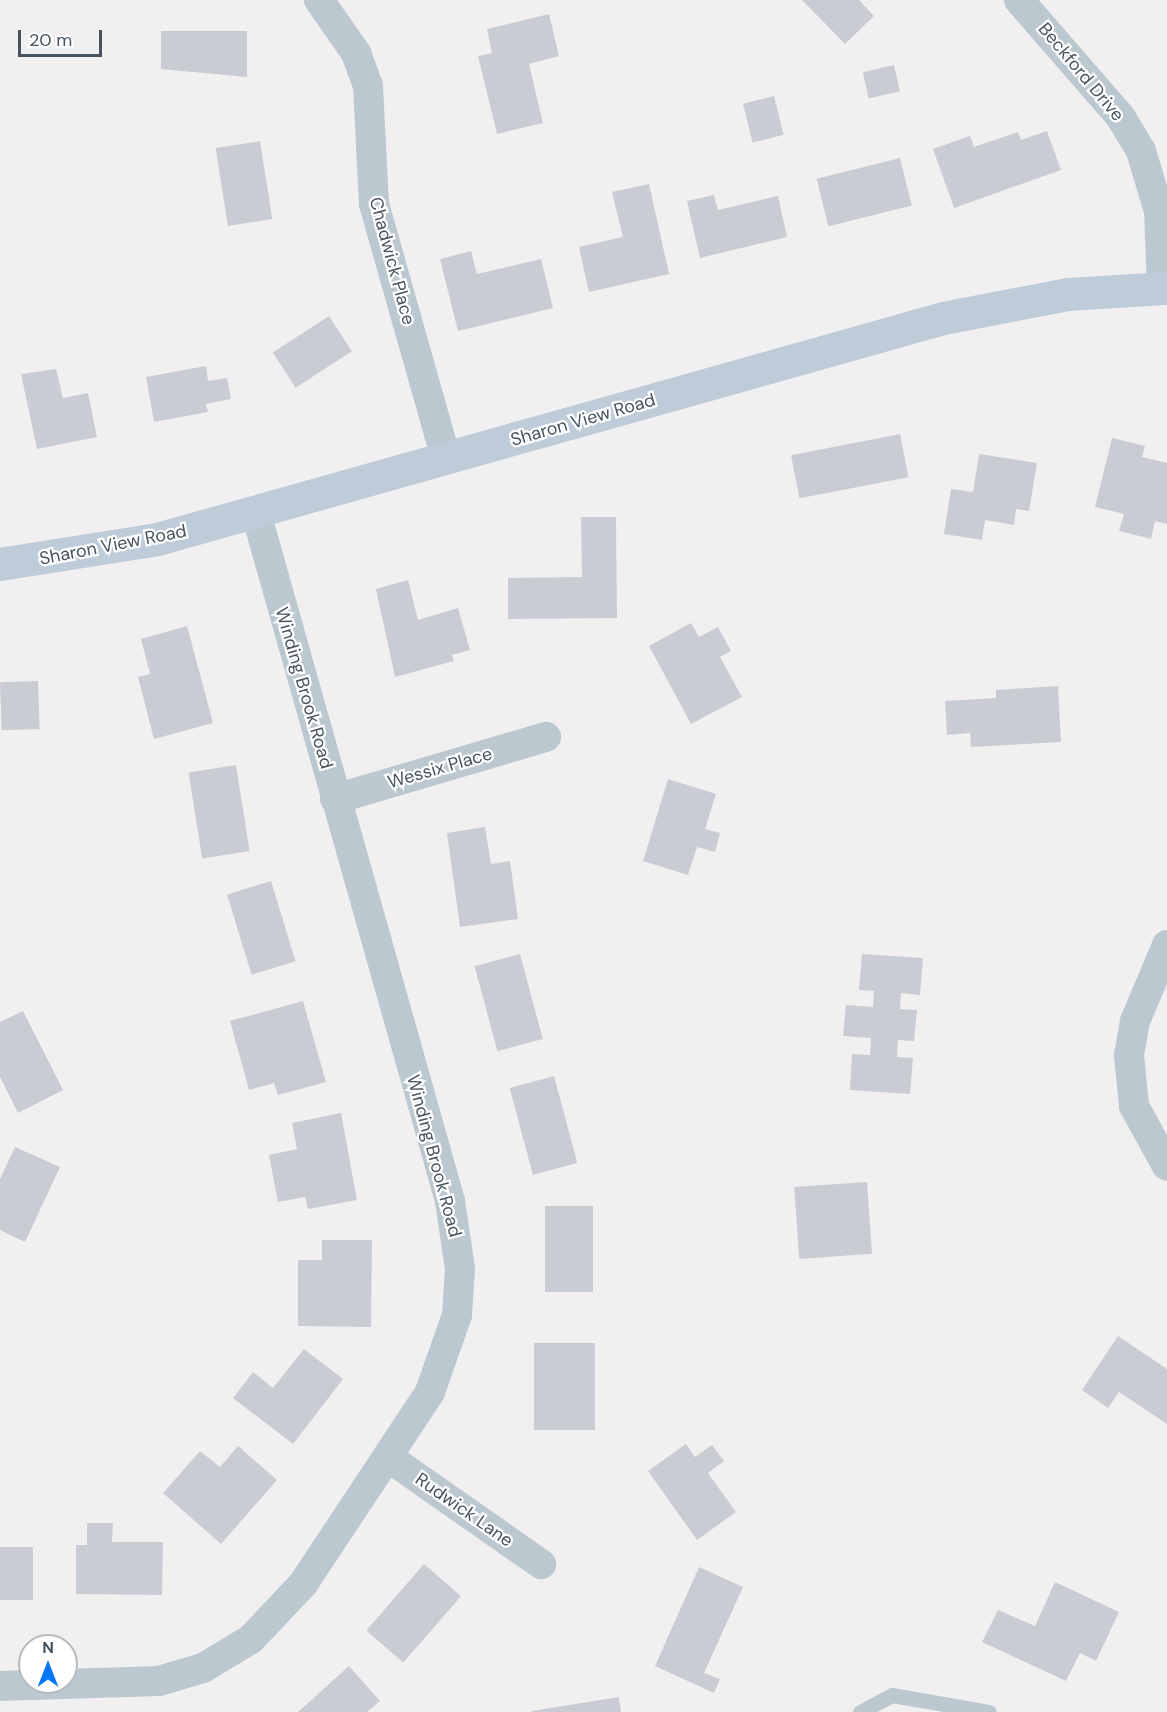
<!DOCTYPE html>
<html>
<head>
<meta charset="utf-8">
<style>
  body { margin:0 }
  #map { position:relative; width:1167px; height:1712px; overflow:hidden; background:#f2eff0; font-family:"DM Sans",sans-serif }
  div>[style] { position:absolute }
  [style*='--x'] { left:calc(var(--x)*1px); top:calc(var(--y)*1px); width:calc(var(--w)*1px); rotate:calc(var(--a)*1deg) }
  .building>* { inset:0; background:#c9cdd3; transform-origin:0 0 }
  .lane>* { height:15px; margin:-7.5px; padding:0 7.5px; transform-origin:7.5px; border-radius:7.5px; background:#bcc8d0 }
  .street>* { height:30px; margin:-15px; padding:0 15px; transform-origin:15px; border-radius:15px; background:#bcc8d0 }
  .secondary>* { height:33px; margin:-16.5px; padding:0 16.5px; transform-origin:16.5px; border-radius:16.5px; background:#beccd9 }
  span { translate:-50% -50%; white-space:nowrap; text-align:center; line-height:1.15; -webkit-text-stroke:4.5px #fff; paint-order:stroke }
  .street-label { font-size:18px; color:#45545f }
  .north { position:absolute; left:18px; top:1634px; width:60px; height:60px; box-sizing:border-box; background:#fff; border:2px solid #b5bbbf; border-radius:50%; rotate:0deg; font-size:16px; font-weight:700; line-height:24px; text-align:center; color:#45545f }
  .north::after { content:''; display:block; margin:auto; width:21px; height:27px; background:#0577f7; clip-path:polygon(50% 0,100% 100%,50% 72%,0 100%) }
  .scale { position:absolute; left:18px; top:30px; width:84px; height:27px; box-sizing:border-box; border:3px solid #45545f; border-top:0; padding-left:8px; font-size:18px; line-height:21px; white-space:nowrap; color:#45545f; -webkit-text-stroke:4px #fff; paint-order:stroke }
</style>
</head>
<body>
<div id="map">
  <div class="building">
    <div style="clip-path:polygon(802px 0,859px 0,874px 16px,845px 44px)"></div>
    <div style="clip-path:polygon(549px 14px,559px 56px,529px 64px,543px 123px,497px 134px,478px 56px,492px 53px,487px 29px)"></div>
    <div style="clip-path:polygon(161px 31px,247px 31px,247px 77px,161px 69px)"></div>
    <div style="left:894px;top:65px;width:27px;height:32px;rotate:77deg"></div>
    <div style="left:774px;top:96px;width:40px;height:32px;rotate:76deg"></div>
    <div style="clip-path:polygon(1047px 131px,1061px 170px,954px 208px,933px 149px,970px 136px,974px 147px,1018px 132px,1021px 140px)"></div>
    <div style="left:260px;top:141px;width:79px;height:45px;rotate:81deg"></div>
    <div style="left:900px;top:158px;width:49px;height:86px;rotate:76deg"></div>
    <div style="clip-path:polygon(649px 184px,669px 274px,589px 292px,579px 247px,623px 237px,612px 192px)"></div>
    <div style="clip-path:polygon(714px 195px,718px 210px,778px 196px,787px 237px,700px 258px,687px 201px)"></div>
    <div style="clip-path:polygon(471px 251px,477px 274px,541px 259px,553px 308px,458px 331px,440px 259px)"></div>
    <div style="left:329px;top:316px;width:42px;height:67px;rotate:57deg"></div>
    <div style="clip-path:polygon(206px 366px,208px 381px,227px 378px,231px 399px,206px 404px,208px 412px,154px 422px,146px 377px)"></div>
    <div style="clip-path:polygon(56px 369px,63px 398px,88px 393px,97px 437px,37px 449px,21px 374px)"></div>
    <div style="left:900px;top:434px;width:44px;height:111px;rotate:79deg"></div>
    <div style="clip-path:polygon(1112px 438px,1145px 446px,1142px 457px,1167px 463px,1167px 524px,1155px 521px,1151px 539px,1119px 531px,1124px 514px,1095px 507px)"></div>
    <div style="clip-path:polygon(979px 454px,1037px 463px,1029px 511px,1016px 509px,1014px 525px,985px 520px,982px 540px,944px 534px,951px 489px,973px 492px)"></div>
    <div style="clip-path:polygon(581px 517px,616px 517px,617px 618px,508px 619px,508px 578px,582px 577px)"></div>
    <div style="clip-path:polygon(408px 580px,418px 620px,458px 608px,470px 650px,452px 655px,454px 661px,395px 677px,376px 589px)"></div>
    <div style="clip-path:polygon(691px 623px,699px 637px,718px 627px,731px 651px,720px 657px,742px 697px,691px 724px,649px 646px)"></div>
    <div style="clip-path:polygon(187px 626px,213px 723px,154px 739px,138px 677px,150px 674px,141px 639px)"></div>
    <div style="left:38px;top:681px;width:48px;height:38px;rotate:88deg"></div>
    <div style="clip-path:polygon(1058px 686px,1061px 742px,971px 747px,970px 733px,947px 735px,945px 701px,996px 698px,996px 690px)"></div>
    <div style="left:236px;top:765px;width:87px;height:48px;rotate:81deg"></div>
    <div style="clip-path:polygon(668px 779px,716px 794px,705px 829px,720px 833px,715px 852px,697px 847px,688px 875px,643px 861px)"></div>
    <div style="clip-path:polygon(485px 827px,491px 864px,510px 861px,518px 919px,460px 927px,447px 833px)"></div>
    <div style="left:271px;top:881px;width:84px;height:46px;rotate:73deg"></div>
    <div style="left:520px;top:954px;width:88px;height:47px;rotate:75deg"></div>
    <div style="clip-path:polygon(862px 954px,923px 958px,920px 995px,901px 993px,900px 1009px,917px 1010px,914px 1041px,898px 1040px,897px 1057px,913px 1058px,910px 1094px,850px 1090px,852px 1054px,870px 1055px,871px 1038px,843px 1036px,846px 1005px,873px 1007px,874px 991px,859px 990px)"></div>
    <div style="clip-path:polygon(303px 1001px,326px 1082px,278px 1095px,274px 1083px,249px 1090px,230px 1021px)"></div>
    <div style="clip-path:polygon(23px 1011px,63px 1090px,18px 1113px,0 1077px,0 1022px)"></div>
    <div style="left:554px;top:1076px;width:90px;height:46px;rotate:75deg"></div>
    <div style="clip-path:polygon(341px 1113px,357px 1200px,308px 1209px,305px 1197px,278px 1202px,269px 1155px,297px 1149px,292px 1123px)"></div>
    <div style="clip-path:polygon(15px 1147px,60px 1167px,25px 1242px,0 1230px,0 1179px)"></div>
    <div style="left:867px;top:1182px;width:72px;height:73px;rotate:86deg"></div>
    <div style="left:545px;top:1206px;width:48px;height:86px"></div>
    <div style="clip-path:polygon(322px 1240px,372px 1240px,371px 1327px,298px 1326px,298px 1260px,322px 1260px)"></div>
    <div style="clip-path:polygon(1118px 1336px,1167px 1369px,1167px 1424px,1119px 1392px,1108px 1408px,1082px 1390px)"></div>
    <div style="left:534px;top:1343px;width:61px;height:87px"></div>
    <div style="clip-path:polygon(304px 1349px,343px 1379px,293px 1444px,233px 1398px,253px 1372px,273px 1388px)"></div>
    <div style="clip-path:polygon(686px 1444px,695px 1457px,712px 1445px,724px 1461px,708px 1473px,736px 1512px,697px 1540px,648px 1471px)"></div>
    <div style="clip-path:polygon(238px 1446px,277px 1480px,221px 1544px,163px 1493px,200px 1451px,220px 1467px)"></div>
    <div style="clip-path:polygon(87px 1523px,113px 1523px,112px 1542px,163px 1542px,162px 1595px,76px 1594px,76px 1545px,87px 1545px)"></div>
    <div style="left:0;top:1547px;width:33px;height:53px"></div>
    <div style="left:424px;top:1564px;width:49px;height:88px;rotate:41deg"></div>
    <div style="clip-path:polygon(699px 1567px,743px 1587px,704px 1673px,720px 1679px,714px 1693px,655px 1666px)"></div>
    <div style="clip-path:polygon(1055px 1582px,1119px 1612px,1096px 1661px,1080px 1653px,1066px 1681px,982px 1642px,998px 1610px,1035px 1626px)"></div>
    <div style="clip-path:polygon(349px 1666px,380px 1701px,367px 1712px,298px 1712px)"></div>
    <div style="clip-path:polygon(619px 1697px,621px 1712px,532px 1712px,532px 1711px)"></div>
  </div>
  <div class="lane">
    <div style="--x:860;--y:1712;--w:36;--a:-28"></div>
    <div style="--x:892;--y:1695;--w:98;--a:9.9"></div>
  </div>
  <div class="street">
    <div style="--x:319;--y:0;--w:65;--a:55.1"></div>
    <div style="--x:356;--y:53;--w:35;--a:70"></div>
    <div style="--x:368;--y:86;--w:118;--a:87.1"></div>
    <div style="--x:374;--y:204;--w:265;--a:74.2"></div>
    <div style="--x:1019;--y:0;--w:154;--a:49"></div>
    <div style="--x:1120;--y:116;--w:41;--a:59"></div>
    <div style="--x:1141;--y:151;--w:63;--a:73.3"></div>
    <div style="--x:1159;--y:211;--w:77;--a:87.8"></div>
    <div style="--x:335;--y:799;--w:220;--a:-16.4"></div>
    <div style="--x:1167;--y:945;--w:82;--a:112.8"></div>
    <div style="--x:1135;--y:1021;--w:35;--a:100"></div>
    <div style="--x:1129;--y:1055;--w:51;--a:84.4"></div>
    <div style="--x:1134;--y:1106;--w:68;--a:61.2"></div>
    <div style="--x:388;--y:1457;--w:187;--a:35"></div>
    <div style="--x:0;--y:1686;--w:159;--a:-1.8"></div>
    <div style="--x:159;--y:1681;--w:46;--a:-16.5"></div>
    <div style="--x:203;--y:1668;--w:56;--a:-31.1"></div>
    <div style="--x:251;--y:1639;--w:76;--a:-46.6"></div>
    <div style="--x:303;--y:1584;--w:230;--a:-56.5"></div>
    <div style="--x:430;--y:1392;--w:82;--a:-70.7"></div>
    <div style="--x:457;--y:1315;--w:46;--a:-86.3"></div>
    <div style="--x:460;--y:1269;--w:69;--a:-98.4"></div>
    <div style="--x:450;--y:1201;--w:715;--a:-105.75"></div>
  </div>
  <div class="secondary">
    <div style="--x:0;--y:564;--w:159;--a:-9"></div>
    <div style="--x:157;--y:539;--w:816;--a:-15.7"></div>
    <div style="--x:943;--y:318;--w:127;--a:-10.9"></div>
    <div style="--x:1068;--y:294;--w:99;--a:-3.5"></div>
  </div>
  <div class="street-label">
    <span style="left:1081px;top:72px;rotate:50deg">Beckford Drive</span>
    <span style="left:392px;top:261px;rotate:75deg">Chadwick Place</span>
    <span style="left:583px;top:420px;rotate:-16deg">Sharon View Road</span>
    <span style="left:113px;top:545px;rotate:-11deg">Sharon View Road</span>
    <span style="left:304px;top:688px;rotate:74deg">Winding Brook Road</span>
    <span style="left:440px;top:768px;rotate:-16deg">Wessix Place</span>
    <span style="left:434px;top:1156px;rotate:75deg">Winding Brook Road</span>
    <span style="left:464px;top:1510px;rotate:35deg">Rudwick Lane</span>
  </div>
  <div class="north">N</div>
  <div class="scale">20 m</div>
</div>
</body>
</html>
